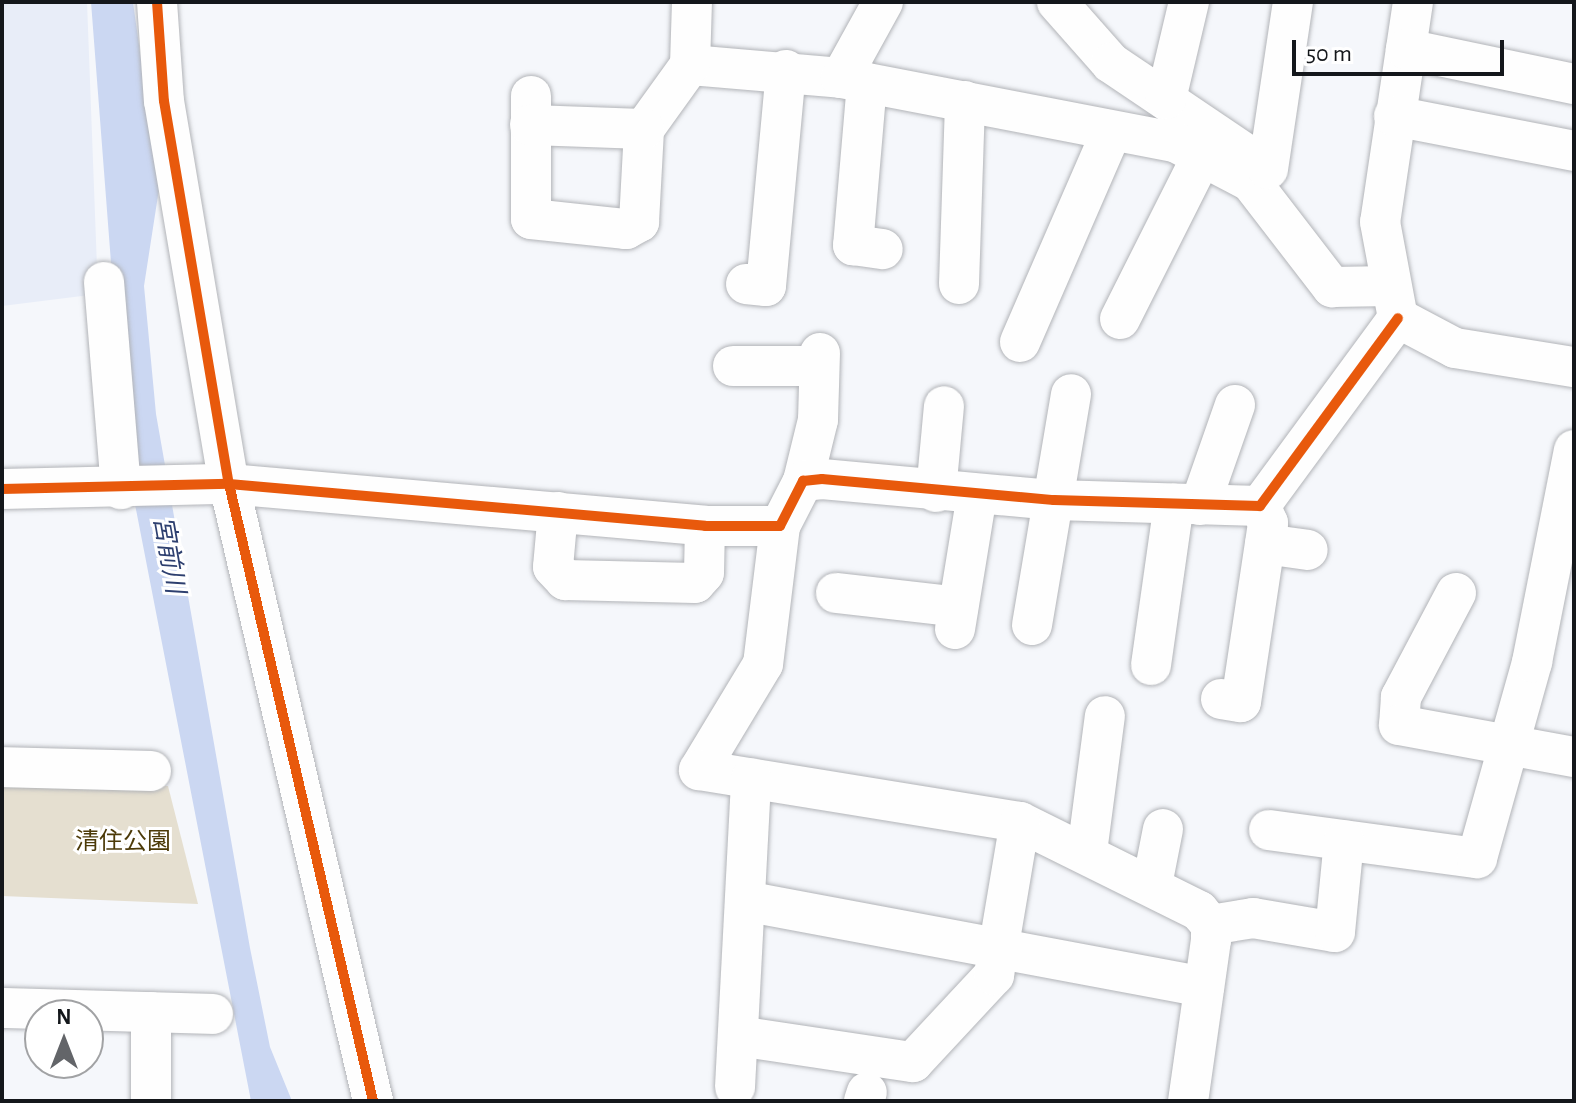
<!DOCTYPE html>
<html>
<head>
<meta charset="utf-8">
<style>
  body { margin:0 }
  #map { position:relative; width:1576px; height:1103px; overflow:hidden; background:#f5f7fb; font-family:"Alegreya Sans","Noto Sans JP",sans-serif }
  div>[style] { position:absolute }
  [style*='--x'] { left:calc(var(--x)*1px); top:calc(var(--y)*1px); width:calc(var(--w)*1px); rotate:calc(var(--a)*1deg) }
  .built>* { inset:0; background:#e8edf8 }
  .green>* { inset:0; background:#e5dfd0 }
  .water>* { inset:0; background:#cbd7f2 }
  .roads { filter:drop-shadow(0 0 2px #b2b4b8) drop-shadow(0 0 2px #b2b4b8) }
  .minor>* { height:40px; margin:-20px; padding:0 20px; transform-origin:20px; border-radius:20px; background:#fefefe }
  .cycleway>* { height:10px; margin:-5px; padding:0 5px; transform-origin:5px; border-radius:5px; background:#e8590c }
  span { translate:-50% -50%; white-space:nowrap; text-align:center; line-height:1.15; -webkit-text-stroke:6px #fff; paint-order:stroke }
  .park-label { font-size:24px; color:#4c3a08 }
  .water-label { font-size:26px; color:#2d3f6f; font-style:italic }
  .frame { position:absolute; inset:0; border:4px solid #14171b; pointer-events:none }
  .north { position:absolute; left:24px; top:999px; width:80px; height:80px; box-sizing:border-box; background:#fff; border:2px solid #a1a2a4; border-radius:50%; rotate:0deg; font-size:22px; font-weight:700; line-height:32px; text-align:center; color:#14171b }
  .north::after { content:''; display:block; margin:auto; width:28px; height:36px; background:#636569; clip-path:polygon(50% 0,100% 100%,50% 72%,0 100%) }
  .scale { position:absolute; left:1292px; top:40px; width:212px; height:36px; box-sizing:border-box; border:4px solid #14171b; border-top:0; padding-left:10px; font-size:24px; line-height:28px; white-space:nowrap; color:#14171b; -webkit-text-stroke:6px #fff; paint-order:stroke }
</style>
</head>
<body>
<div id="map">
  <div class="built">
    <div style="clip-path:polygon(2px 2px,87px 2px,98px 294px,2px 306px)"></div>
  </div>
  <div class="green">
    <div style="clip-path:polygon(2px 786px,168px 786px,198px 904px,2px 896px)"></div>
  </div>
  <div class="water">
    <div style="clip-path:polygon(91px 2px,133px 2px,159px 189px,144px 286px,156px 414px,250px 948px,270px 1047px,292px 1101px,251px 1101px,126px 458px)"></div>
  </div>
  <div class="roads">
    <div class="minor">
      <div style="--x:157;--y:2;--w:99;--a:86"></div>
      <div style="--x:164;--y:101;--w:388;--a:80.4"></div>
      <div style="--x:229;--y:484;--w:634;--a:76.86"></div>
      <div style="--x:1057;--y:2;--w:81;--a:48.5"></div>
      <div style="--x:1111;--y:63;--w:166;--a:34"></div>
      <div style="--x:1413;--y:2;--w:222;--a:98.5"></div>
      <div style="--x:1380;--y:222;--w:98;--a:79.4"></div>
      <div style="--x:1398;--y:318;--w:64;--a:27.8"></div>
      <div style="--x:1455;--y:348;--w:121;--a:9.1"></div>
      <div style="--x:1406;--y:49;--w:172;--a:11.8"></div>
      <div style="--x:690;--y:65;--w:152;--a:4.9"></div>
      <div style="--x:841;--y:78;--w:342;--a:10.9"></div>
      <div style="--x:1177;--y:143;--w:84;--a:27.8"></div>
      <div style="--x:1251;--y:182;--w:133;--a:52.4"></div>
      <div style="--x:1332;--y:287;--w:59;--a:-1"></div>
      <div style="--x:841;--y:78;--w:87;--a:-61.1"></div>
      <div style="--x:867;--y:83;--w:163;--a:94.9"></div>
      <div style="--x:853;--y:245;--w:30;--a:8"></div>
      <div style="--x:531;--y:96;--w:123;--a:90"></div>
      <div style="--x:531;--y:219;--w:96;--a:6"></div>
      <div style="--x:626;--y:229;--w:15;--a:-28"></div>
      <div style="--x:639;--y:222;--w:93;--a:-86.9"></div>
      <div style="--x:644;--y:129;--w:79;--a:-54.3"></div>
      <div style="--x:690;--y:65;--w:63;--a:-88.2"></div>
      <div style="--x:1166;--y:99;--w:100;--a:-76.7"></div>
      <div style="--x:1394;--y:116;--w:183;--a:11"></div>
      <div style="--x:530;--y:125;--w:114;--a:2"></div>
      <div style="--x:1268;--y:169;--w:169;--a:-81.5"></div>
      <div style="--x:104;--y:282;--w:208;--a:85.3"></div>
      <div style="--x:746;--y:284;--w:20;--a:6"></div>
      <div style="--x:766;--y:286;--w:217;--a:-84.7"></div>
      <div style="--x:959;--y:284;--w:183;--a:-88.1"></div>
      <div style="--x:1120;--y:319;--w:182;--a:-63.3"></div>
      <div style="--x:1020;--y:342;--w:228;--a:-66.5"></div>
      <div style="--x:733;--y:366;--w:86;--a:0"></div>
      <div style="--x:803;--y:481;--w:63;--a:-76.2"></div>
      <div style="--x:818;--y:420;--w:67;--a:-88.3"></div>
      <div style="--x:2;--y:489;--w:227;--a:-1.3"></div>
      <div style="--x:229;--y:484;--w:478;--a:5"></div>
      <div style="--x:705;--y:526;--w:75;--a:0"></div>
      <div style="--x:780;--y:526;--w:51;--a:-62.9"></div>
      <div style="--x:803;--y:481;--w:19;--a:-6"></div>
      <div style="--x:822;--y:479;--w:233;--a:5.2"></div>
      <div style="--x:1054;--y:500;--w:206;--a:1.7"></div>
      <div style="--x:1260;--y:506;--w:233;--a:-53.7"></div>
      <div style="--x:936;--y:492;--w:86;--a:-84.7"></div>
      <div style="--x:1200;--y:505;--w:106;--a:-70.7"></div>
      <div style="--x:558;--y:512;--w:55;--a:95.2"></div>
      <div style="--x:553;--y:567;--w:18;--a:47"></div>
      <div style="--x:565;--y:580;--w:130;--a:1.3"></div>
      <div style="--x:695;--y:583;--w:13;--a:-48"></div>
      <div style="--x:704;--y:573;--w:47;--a:-88.8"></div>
      <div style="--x:780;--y:526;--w:139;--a:97"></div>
      <div style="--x:763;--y:664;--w:124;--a:121.1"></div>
      <div style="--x:699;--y:770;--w:325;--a:9.2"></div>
      <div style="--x:1020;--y:822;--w:200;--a:26.4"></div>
      <div style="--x:1199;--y:911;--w:18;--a:49"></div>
      <div style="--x:1211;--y:925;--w:15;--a:90"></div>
      <div style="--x:1211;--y:940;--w:163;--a:98.1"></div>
      <div style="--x:1265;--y:544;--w:43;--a:7.9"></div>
      <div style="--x:836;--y:593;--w:123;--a:6.5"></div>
      <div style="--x:1456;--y:593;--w:118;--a:117.9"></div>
      <div style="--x:1401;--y:697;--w:28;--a:94"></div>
      <div style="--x:1399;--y:725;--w:178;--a:10.4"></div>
      <div style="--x:1032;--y:625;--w:234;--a:-80.4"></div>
      <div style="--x:955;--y:629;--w:136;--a:-80.7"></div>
      <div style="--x:1151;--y:665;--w:163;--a:-81.9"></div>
      <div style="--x:1221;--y:699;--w:20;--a:9"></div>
      <div style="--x:1241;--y:702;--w:181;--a:-81.4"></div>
      <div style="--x:1268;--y:523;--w:19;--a:-115"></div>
      <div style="--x:2;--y:767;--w:149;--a:1.5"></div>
      <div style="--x:1269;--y:830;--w:210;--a:7.7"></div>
      <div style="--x:1477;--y:858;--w:204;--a:-74.3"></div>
      <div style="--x:1532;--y:662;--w:216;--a:-78.8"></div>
      <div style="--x:1087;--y:852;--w:137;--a:-82.5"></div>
      <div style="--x:1152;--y:885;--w:57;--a:-78.9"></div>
      <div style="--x:750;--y:902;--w:462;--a:10.6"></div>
      <div style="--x:1211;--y:925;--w:43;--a:-9.5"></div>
      <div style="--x:1253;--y:918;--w:83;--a:9.7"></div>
      <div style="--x:1335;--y:932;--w:92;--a:-84.4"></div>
      <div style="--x:2;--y:1008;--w:211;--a:1.6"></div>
      <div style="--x:151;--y:1012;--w:89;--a:90"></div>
      <div style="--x:738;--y:1036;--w:177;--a:8.5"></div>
      <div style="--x:913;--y:1062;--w:119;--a:-47"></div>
      <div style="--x:994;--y:975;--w:155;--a:-80.4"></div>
      <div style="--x:735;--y:1087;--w:309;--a:-87"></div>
      <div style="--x:864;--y:1101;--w:9;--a:-72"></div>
    </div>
  </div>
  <div class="cycleway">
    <div style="--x:157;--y:2;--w:99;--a:86"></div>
    <div style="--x:164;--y:101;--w:388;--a:80.4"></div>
    <div style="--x:229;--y:484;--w:634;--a:76.86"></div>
    <div style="--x:2;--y:489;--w:227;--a:-1.3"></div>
    <div style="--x:229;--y:484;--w:478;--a:5"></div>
    <div style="--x:705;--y:526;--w:75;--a:0"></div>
    <div style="--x:780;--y:526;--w:51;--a:-62.9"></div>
    <div style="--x:803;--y:481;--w:19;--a:-6"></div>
    <div style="--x:822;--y:479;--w:233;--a:5.2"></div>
    <div style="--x:1054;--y:500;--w:206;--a:1.7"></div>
    <div style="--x:1260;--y:506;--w:233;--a:-53.7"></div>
  </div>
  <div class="park-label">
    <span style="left:123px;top:843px">清住公園</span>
  </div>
  <div class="water-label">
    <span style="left:168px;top:555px;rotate:80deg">宮前川</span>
  </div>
  <div class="frame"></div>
  <div class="north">N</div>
  <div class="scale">50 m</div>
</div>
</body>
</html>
